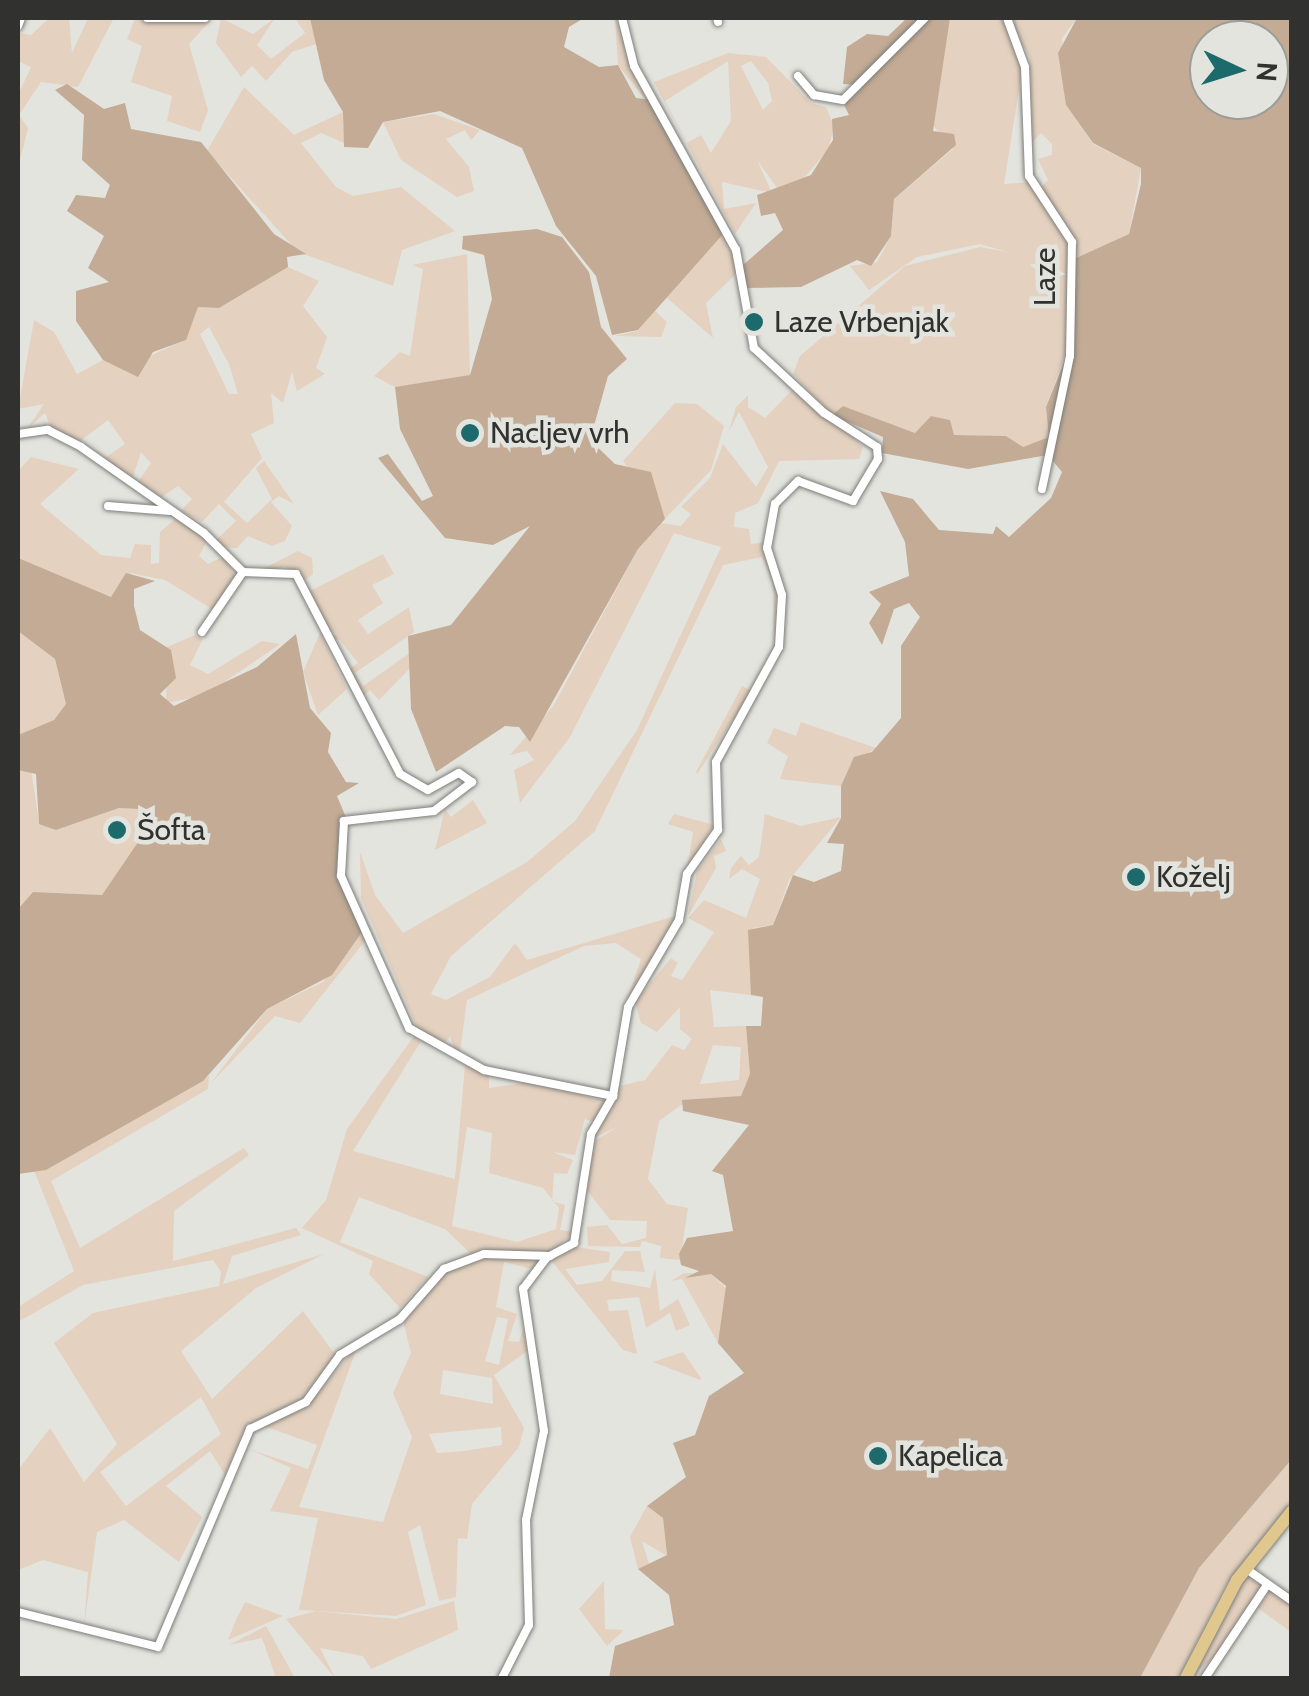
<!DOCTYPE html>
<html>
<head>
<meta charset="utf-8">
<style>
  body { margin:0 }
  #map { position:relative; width:1309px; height:1696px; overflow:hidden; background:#e4e4df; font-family:Cabin,sans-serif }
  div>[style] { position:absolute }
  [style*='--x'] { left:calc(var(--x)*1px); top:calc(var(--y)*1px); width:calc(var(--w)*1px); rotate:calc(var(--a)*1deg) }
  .green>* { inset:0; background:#e4d1bf }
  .forest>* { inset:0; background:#c3ab95 }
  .roads { filter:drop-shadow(0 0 2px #7d7d79) drop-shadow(0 0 2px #7d7d79) }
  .street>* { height:8px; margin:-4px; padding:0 4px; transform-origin:4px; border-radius:4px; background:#fff }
  .primary>* { height:12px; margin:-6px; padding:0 6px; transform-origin:6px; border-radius:6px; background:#e0c78e }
  .dots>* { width:28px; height:28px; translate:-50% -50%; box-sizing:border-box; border:5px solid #e4e4df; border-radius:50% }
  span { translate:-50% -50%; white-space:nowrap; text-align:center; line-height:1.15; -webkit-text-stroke:9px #e4e4df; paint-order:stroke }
  .street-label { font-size:30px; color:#31312f }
  .poi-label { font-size:30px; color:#31312f }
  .left { translate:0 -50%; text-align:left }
  .frame { position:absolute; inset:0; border:20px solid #31312f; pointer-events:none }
  .north { position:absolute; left:1189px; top:20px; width:100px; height:100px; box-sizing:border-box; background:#e4e4df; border:2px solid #9c9c99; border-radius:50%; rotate:94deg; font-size:28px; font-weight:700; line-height:40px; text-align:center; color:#31312f }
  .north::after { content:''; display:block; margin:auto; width:35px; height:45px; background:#1d6a6d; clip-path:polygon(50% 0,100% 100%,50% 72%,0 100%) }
</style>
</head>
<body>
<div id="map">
  <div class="green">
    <div style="clip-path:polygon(49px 18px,69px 18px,72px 53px,88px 18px,114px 18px,78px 87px,41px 82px,19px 115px,28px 128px,18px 168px,18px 95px,31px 67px,18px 61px,18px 33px,31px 35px)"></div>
    <div style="clip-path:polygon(135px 18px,213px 18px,189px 44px,208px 110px,200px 132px,167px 121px,172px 96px,131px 82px,142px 46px,127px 39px)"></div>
    <div style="clip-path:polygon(221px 18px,253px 34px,275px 18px,257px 45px,271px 59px,305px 33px,295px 18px,310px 18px,319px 43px,292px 52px,266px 81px,252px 66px,241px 77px,216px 43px)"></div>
    <div style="clip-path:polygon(615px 18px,653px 100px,648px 103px,618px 65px)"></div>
    <div style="clip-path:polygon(950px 18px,1005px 18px,1022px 71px,1004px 184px,1029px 182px,1070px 244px,1070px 340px,1046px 407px,1050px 437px,1023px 447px,1006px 436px,953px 435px,950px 420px,931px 416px,915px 433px,843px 406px,832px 415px,793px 374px,800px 356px,905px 266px,980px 247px,1008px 252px,980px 244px,917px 257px,869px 290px,850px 266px,877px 262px,891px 236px,894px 199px,953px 149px,932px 124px)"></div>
    <div style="clip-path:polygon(1009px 18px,1077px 18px,1062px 38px,1066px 105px,1093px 144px,1141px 168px,1129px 234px,1074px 259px,1068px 229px,1039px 190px,1048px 180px,1038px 159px,1052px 155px,1052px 144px,1041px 133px,1031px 144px,1030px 58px)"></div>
    <div style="clip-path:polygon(evenodd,728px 53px,766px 57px,811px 103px,826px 107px,834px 126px,828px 150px,798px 185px,778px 189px,757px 160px,772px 193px,722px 182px,724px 209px,756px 203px,735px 234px,654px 82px,728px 53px,728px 61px,731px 121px,711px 153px,701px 135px,687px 143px,665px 101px,728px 61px,728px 53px,751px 61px,768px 83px,772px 101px,763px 110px,741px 66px,751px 61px)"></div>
    <div style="clip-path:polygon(244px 87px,294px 135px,343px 112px,344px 143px,321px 133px,301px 143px,336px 187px,353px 196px,401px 187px,455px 231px,402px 250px,393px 286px,298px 252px,207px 151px)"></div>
    <div style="clip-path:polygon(434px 114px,480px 130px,471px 140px,465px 130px,446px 139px,469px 167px,474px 191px,457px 197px,401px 160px,383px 122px)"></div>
    <div style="clip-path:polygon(724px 233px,738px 272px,706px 303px,713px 338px,666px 297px)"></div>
    <div style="clip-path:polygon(467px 254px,470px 376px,395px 387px,374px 376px,400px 352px,410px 356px,423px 269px,412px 265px)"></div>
    <div style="clip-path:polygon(evenodd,288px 267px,319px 281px,303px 306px,327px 337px,316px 368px,325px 374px,297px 391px,292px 372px,283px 403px,271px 393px,274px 423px,251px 434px,262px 458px,224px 502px,247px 523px,272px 499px,256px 468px,264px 461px,294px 504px,279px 496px,271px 502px,292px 526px,285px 541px,272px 546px,248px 536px,237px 548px,222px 547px,215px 541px,236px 521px,219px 504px,202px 522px,181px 511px,192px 499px,178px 486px,159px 499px,138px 482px,151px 463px,141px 452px,133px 477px,102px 460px,125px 444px,108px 420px,79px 442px,51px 428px,45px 413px,27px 429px,44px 404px,18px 409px,34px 320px,54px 332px,77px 374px,103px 360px,130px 365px,185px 340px,198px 307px,219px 308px,288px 267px,209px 327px,229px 364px,238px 394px,229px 394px,200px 334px,209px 327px)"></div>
    <div style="clip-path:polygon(654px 310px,667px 322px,661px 337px,614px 336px,638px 331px)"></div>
    <div style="clip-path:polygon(797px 385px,863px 447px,859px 459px,779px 461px,758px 503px,735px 513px,734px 527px,749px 529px,751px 544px,765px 542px,777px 585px,774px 654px,773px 583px,762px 557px,723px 565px,595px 831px,451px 956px,431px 994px,446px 1000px,490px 977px,515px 943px,527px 960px,678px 915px,624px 1009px,641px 959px,616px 943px,584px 946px,467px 1000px,459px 1059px,450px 1037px,438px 1049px,419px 1032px,361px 898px,360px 852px,375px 895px,403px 933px,527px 862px,575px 821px,637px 730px,721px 547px,674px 533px,570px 737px,520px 803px,514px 770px,534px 760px,527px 751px,510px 755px,554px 705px,638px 549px,661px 523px,681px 526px,691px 514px,681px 507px,710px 478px,723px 444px,756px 487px,768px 467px,739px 412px,729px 431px,736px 407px,748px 395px,748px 407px,765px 418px)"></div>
    <div style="clip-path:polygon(675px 403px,697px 404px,724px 426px,711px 470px,665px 519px,623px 461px)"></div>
    <div style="clip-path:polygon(31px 457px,79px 469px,40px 504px,101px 555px,130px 558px,135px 544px,151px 545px,151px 564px,159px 563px,160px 532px,175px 519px,208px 539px,199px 556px,208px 564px,225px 556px,239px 586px,217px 612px,165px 580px,131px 573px,116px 598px,32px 571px,18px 558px,18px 471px)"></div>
    <div style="clip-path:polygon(298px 551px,312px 558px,313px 574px,302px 582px,285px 567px,253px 574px)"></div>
    <div style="clip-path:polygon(383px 554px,394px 574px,372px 585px,383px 603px,358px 620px,368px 634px,409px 607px,414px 632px,355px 673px,363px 686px,414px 650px,416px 662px,379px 700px,370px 690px,362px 698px,348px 670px,358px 663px,339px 639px,327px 644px,324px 635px,338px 634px,325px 630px,308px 592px)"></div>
    <div style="clip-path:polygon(18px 631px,55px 659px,66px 704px,54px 720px,18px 735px)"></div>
    <div style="clip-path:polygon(320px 633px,347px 689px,318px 715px,303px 672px)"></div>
    <div style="clip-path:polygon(195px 635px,203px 639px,190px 665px,208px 674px,262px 641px,280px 644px,204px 696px,166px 703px,167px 647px)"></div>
    <div style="clip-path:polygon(742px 686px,752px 691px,697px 774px,696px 772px)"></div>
    <div style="clip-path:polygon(801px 722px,876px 748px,851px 764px,841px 786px,780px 779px,788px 756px,767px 743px,774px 728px,796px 736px)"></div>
    <div style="clip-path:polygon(31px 769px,39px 823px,56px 830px,119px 808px,138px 809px,151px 823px,102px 895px,33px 892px,18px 909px,18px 770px)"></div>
    <div style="clip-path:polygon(473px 800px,487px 823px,435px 850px,445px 809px,451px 817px)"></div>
    <div style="clip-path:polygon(674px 814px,714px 825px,687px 870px,693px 832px,668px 824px)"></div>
    <div style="clip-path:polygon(evenodd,765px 814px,801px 826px,841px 817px,789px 880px,773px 925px,753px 928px,751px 995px,710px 990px,714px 1027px,746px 1026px,750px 1074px,741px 1096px,681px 1105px,659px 1121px,648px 1179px,667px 1204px,688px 1208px,680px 1260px,660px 1258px,661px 1246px,642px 1241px,640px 1247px,588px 1246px,587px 1227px,607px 1225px,622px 1244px,646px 1238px,647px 1221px,610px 1220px,587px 1190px,591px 1143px,619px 1126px,592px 1139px,619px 1086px,645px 1080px,672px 1045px,684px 1050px,692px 1039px,680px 1029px,680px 1007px,657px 1032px,641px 1023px,635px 1002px,671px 958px,678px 963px,671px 976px,682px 980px,714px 932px,688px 918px,704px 900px,746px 918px,760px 879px,742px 869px,729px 879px,731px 868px,741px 856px,749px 865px,759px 857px,765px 814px,713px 1045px,741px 1047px,739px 1080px,700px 1084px,713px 1045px)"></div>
    <div style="clip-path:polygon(721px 839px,726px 851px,714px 856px,716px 868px,688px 916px,697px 871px)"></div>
    <div style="clip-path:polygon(364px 929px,369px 936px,300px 1023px,275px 1016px,211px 1083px,267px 1009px,323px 982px)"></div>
    <div style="clip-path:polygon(evenodd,414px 1036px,421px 1041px,353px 1151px,455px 1179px,465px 1065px,489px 1074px,489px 1088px,530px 1082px,605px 1101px,594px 1122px,585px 1119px,575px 1155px,553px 1152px,573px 1160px,567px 1174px,554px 1173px,552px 1201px,565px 1205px,560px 1230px,575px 1232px,549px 1253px,471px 1254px,445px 1229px,359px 1197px,340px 1242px,428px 1277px,400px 1308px,369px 1274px,373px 1261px,302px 1228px,326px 1200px,347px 1129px,414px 1036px,467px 1127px,492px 1133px,489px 1173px,543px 1188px,559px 1208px,556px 1229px,517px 1242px,452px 1226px,467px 1127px)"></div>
    <div style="clip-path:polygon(evenodd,209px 1076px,208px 1089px,51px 1181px,80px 1248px,244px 1148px,249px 1155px,174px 1211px,173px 1261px,296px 1228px,301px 1235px,232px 1256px,223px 1284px,324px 1254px,256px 1288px,181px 1351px,212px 1399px,303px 1311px,334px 1353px,344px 1350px,305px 1401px,244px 1430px,225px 1475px,210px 1451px,166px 1486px,202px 1517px,179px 1562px,124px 1520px,97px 1532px,84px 1627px,88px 1572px,43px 1560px,18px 1570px,18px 1470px,50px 1428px,84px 1482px,117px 1444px,54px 1343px,93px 1313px,219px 1286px,221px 1272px,213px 1260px,83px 1285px,18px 1322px,18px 1307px,74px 1271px,33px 1168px,46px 1170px,209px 1076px,201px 1397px,221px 1434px,126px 1506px,100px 1472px,201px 1397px)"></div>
    <div style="clip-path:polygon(575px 1247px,610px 1252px,609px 1262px,565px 1269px,577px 1285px,602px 1281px,625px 1251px,640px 1251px,645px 1272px,612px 1270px,611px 1281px,650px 1288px,655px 1269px,660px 1311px,678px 1299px,690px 1325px,676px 1331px,670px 1313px,646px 1328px,639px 1297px,607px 1300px,609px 1311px,628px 1310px,637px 1354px,623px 1350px,551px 1260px)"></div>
    <div style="clip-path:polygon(evenodd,479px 1256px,540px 1259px,532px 1269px,504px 1262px,496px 1307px,517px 1314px,508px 1341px,519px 1342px,523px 1329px,527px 1351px,494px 1375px,524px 1428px,519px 1447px,472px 1504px,467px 1539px,458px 1538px,456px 1597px,439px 1601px,420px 1525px,408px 1532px,426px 1605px,396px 1616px,299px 1610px,318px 1518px,270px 1511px,291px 1468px,249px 1449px,308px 1469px,317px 1445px,261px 1425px,313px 1399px,358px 1345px,299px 1507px,383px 1522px,412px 1437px,393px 1393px,411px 1353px,403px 1321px,439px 1274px,479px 1256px,497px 1317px,508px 1319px,499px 1365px,485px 1361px,497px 1317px,479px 1256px,443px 1370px,492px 1378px,493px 1404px,440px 1394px,443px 1370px,479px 1256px,501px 1427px,502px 1445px,464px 1451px,437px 1453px,429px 1434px,501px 1427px)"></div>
    <div style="clip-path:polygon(684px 1273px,711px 1274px,727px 1289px,718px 1343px,682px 1279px,671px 1281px)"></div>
    <div style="clip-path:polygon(683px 1352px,701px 1378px,700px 1380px,653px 1362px)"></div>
    <div style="clip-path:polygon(1291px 1460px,1291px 1502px,1225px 1586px,1178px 1678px,1140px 1678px,1199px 1568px)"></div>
    <div style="clip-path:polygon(647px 1506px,663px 1518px,667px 1556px,642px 1541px,649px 1564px,638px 1569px,630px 1537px)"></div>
    <div style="clip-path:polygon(1246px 1576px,1262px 1586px,1222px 1651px,1189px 1678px)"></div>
    <div style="clip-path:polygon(604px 1581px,605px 1629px,624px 1630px,607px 1646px,579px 1609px)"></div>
    <div style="clip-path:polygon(1270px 1591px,1291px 1603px,1291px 1632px,1258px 1608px)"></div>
    <div style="clip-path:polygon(454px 1601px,458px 1630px,371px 1669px,363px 1656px,320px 1648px,335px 1678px,286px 1619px,316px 1611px,396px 1619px)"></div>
    <div style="clip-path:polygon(245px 1602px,283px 1616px,228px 1640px,236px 1620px)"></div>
    <div style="clip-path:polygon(266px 1626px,295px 1678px,276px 1678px,262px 1638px,229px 1645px)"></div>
  </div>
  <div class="forest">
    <div style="clip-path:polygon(310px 18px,584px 18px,569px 27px,564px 47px,599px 67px,618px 65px,636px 98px,653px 100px,724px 233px,638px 330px,612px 335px,596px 276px,556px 226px,522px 148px,440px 111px,383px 122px,368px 148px,344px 147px,343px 112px,324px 80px)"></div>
    <div style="clip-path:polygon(907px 18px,920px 18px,858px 85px,843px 84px,847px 47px,867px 34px,888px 36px)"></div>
    <div style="clip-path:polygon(929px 18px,950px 18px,933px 131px,954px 134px,956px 145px,894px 199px,891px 236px,871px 266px,857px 260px,801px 287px,746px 288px,742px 266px,783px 230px,775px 213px,761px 216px,757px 195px,811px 175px,833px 140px,832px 119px,849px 115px,844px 105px)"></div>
    <div style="clip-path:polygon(evenodd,1077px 18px,1291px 18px,1291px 1460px,1199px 1568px,1140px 1678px,609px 1678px,615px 1646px,674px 1625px,669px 1595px,638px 1569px,667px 1555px,663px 1518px,647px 1506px,686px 1477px,673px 1443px,695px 1435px,709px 1396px,744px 1373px,718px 1343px,726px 1286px,711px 1274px,685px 1278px,699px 1271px,681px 1265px,679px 1254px,687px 1238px,733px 1231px,723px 1175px,712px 1171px,749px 1125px,683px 1111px,682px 1100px,741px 1096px,750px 1074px,746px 1026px,761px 1026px,763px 997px,751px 995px,748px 930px,773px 925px,793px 875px,814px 882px,841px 871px,844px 844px,827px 843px,841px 818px,841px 786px,854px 757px,872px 752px,901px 718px,901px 646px,920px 617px,909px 603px,894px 609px,882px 645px,869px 623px,881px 604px,869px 592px,909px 576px,905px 542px,880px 491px,913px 499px,939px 530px,993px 534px,996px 526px,1009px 537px,1051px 498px,1062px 472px,1048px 455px,968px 469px,882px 453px,883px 437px,832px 415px,843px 406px,915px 433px,931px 416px,950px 420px,954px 435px,1006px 436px,1023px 447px,1049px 437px,1046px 407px,1074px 338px,1074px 259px,1129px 234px,1141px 184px,1141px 168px,1093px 143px,1066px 105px,1058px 53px,1077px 18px,1209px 40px,1269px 40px,1269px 100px,1209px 100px,1209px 40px)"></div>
    <div style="clip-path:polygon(67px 84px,104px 109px,125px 103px,131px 129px,201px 142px,274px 234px,306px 254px,287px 257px,288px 267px,219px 308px,198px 307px,186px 340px,153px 352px,138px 377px,103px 360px,76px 321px,76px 291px,109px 282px,88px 268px,104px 236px,67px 211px,76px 195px,105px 198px,110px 185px,82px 160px,84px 115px,55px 90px)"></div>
    <div style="clip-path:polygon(537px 229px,562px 237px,589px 272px,601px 327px,627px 359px,608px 376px,590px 440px,615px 464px,651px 472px,665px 519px,638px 549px,530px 742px,519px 727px,505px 726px,436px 772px,411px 709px,408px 636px,451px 625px,530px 526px,493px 545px,445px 538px,378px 458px,388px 454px,422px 501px,433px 496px,400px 429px,395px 387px,470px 375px,492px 299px,484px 255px,462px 249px,463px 236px)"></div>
    <div style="clip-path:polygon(18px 558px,111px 597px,126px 573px,155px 581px,134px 589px,134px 606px,140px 630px,171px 650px,176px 678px,160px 694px,174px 706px,257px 667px,296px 634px,310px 708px,331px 733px,328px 752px,346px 782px,359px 783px,337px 796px,347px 820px,340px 869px,364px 929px,332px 975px,267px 1009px,203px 1081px,46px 1170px,18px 1174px,18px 909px,33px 892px,102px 895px,151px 823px,138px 809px,119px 808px,56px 830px,39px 824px,36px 774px,18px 770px,18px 735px,54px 720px,66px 704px,55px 659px,18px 631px)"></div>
  </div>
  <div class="roads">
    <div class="street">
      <div style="--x:147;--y:18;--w:58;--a:0"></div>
      <div style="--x:717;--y:18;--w:4;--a:76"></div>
      <div style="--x:1007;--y:18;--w:52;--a:69.8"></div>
      <div style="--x:1025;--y:67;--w:109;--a:87.9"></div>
      <div style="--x:1029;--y:176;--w:79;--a:56.9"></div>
      <div style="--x:1072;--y:242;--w:114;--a:91"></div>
      <div style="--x:1070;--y:356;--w:136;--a:101.9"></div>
      <div style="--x:18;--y:26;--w:9;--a:-69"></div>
      <div style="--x:798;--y:76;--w:25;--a:50"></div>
      <div style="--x:814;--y:95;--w:29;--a:10"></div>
      <div style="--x:843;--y:100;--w:116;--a:-45"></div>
      <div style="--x:18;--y:434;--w:30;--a:-8"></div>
      <div style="--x:48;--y:430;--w:37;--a:27"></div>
      <div style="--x:81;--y:447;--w:150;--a:35"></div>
      <div style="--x:204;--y:533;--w:55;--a:45"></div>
      <div style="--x:243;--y:572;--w:53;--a:2.2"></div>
      <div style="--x:296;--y:574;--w:225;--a:62.5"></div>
      <div style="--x:400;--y:774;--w:32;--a:30"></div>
      <div style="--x:428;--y:790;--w:35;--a:-29"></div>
      <div style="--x:459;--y:773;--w:16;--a:35"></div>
      <div style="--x:472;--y:782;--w:48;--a:142.7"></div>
      <div style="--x:434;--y:811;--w:91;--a:173.7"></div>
      <div style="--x:344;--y:821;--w:55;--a:93.1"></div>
      <div style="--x:341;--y:876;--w:167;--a:65.9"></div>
      <div style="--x:409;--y:1028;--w:86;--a:29.2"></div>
      <div style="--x:484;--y:1070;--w:132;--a:11.4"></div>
      <div style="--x:108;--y:506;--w:62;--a:4.6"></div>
      <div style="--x:202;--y:632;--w:73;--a:-55.7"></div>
      <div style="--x:1245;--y:1568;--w:57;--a:35.1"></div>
      <div style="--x:18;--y:1612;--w:144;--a:14"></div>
      <div style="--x:158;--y:1647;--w:237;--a:-67.1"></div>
      <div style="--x:250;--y:1429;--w:62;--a:-25.7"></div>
      <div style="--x:306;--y:1402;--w:58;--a:-54.1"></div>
      <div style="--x:340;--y:1355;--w:70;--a:-31"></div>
      <div style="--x:400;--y:1319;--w:67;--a:-48.7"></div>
      <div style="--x:444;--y:1269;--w:43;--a:-20.6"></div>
      <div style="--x:484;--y:1254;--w:66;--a:1.7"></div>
      <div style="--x:502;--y:1678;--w:59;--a:-63"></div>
      <div style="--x:529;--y:1625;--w:105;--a:-91.6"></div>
      <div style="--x:526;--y:1520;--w:91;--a:-78.6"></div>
      <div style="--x:544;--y:1431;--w:144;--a:-98.4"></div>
      <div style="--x:523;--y:1289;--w:39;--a:-53"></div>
      <div style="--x:546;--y:1258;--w:32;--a:-28"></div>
      <div style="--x:574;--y:1243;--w:110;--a:-81.1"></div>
      <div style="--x:591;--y:1134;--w:44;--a:-59.9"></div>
      <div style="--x:613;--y:1096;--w:90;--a:-80.4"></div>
      <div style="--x:628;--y:1007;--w:101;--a:-59.6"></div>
      <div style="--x:679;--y:920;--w:47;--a:-80.1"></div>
      <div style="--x:687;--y:874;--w:54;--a:-54.8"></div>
      <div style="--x:718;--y:830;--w:68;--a:-91.7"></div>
      <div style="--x:716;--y:762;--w:131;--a:-61.3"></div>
      <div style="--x:779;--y:647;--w:52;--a:-86.7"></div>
      <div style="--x:782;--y:595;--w:49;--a:-107.7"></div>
      <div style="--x:767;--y:548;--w:45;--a:-79.7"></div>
      <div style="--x:775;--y:504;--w:33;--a:-45"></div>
      <div style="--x:798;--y:481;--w:59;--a:20"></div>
      <div style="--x:853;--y:501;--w:49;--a:-59.2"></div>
      <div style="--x:878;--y:459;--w:12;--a:-95"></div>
      <div style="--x:877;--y:447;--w:63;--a:-147.3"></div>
      <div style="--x:824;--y:413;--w:96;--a:-137.1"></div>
      <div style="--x:754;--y:348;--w:100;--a:-100.4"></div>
      <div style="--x:736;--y:250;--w:210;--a:-119"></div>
      <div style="--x:634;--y:66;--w:49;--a:-104"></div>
      <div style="--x:1205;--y:1678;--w:112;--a:-56.3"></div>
    </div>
    <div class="primary">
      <div style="--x:1186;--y:1678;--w:110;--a:-62.5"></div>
      <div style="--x:1237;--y:1580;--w:88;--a:-51.4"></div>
    </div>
  </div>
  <div class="dots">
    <div style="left:754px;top:322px;background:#1d6a6d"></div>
    <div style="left:470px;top:433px;background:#1d6a6d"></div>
    <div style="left:117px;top:830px;background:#1d6a6d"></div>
    <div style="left:1136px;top:877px;background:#1d6a6d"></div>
    <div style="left:878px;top:1456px;background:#1d6a6d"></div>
  </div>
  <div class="street-label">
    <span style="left:1045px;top:277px;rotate:-90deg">Laze</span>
  </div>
  <div class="poi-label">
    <span class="left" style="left:774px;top:322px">Laze Vrbenjak</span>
    <span class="left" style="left:490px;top:433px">Nacljev vrh</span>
    <span class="left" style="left:137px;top:830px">Šofta</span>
    <span class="left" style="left:1156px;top:877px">Koželj</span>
    <span class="left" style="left:898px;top:1456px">Kapelica</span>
  </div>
  <div class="frame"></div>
  <div class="north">N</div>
</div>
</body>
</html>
